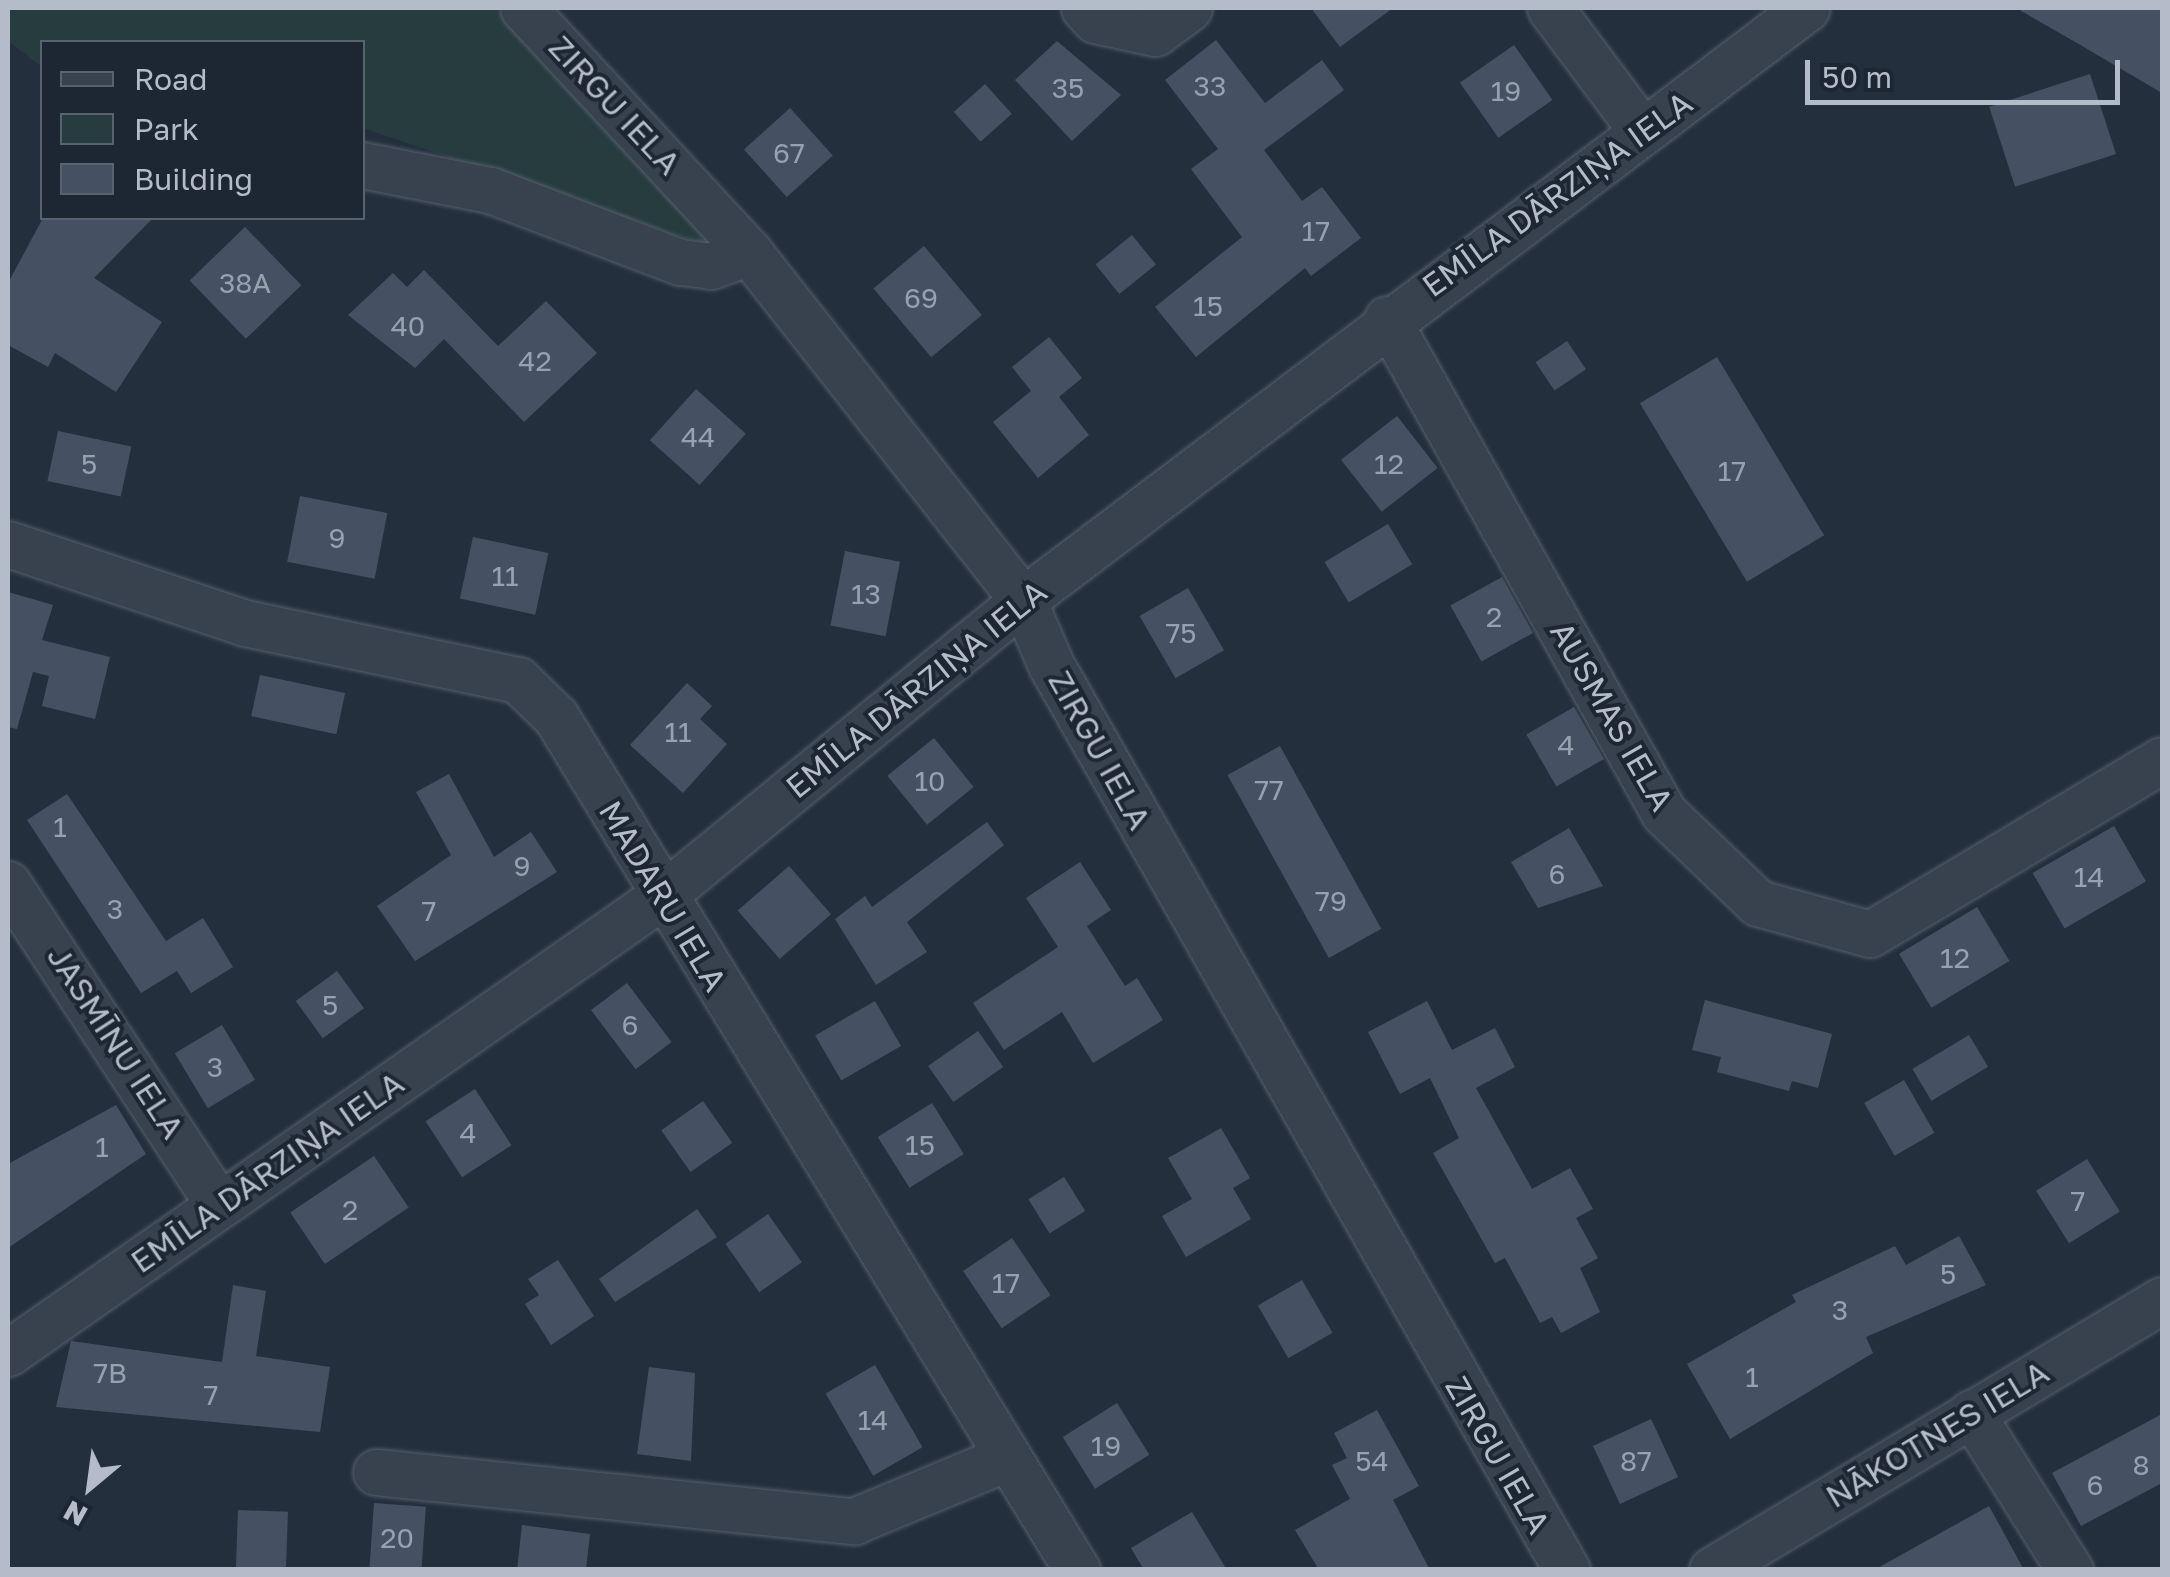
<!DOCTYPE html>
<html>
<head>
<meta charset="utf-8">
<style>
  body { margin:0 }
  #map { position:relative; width:2170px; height:1577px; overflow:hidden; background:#242f3e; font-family:"Golos Text",sans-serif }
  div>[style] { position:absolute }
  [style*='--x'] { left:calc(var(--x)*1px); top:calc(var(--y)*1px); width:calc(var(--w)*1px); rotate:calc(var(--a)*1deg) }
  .green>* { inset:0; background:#263c3f }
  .building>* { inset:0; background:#455162; transform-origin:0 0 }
  .roads { filter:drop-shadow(0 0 2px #565f6c) drop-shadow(0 0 2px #565f6c) }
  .street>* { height:45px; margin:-22.5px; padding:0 22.5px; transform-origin:22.5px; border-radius:22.5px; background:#38414e }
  span { translate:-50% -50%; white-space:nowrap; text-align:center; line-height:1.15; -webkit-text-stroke:8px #1d2633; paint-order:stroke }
  .number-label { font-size:28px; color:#98a1af }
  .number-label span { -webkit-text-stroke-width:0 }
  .street-label { font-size:32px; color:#b4bcc9 }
  .frame { position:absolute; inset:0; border:10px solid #b4bcc9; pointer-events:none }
  .legend { position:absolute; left:40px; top:40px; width:325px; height:180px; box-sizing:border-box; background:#1d2633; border:2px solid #59626f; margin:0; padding:12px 18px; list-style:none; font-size:30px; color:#b4bcc9 }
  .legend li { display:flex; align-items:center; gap:20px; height:50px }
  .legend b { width:50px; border:2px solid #59626f }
  .north { position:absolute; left:40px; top:1437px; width:100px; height:100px; -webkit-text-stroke:8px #1d2633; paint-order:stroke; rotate:209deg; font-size:28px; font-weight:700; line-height:40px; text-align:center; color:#b4bcc9 }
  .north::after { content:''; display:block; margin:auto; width:35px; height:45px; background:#b4bcc9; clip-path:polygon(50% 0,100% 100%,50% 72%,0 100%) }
  .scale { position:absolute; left:1805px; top:60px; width:315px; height:45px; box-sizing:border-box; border:5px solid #b4bcc9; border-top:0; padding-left:12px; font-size:30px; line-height:35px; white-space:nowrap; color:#b4bcc9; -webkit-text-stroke:8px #1d2633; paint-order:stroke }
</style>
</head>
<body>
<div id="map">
  <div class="green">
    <div style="clip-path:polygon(8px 8px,495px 8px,711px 228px,702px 244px,363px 128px,362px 42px,42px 42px,42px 67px,8px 41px)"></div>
  </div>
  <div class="building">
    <div style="clip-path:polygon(1311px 8px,1393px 8px,1340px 47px)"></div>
    <div style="clip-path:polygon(2016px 8px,2162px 8px,2162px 93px,2077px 43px)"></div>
    <div style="clip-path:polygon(1216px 40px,1265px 103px,1322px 60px,1344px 90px,1264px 150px,1302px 201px,1322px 187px,1361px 238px,1311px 276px,1305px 268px,1196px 357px,1155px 307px,1242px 237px,1191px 169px,1218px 149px,1165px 80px)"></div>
    <div style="clip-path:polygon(1057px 41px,1121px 95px,1072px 141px,1015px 80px)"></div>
    <div style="left:1514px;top:45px;width:67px;height:66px;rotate:55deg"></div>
    <div style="left:2090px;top:74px;width:84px;height:106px;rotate:72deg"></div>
    <div style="left:985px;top:84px;width:40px;height:42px;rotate:48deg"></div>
    <div style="left:790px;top:108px;width:64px;height:62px;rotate:48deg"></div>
    <div style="clip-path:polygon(43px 218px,153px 218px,94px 278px,162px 322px,116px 392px,55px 353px,48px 367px,8px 345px,8px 283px)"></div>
    <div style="left:245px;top:227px;width:81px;height:77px;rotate:46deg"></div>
    <div style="left:1132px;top:235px;width:38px;height:47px;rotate:51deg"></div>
    <div style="left:924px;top:246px;width:90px;height:66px;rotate:50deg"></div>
    <div style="clip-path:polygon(424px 270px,498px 346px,546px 301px,597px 353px,524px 422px,444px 339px,415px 368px,348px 315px,393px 273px,407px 287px)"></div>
    <div style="clip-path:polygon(1049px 337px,1082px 378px,1059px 397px,1089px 435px,1038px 478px,993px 422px,1031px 391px,1012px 367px)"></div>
    <div style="left:1567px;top:341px;width:34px;height:38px;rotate:56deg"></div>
    <div style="left:1717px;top:357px;width:208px;height:90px;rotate:59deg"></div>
    <div style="left:696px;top:389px;width:67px;height:69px;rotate:42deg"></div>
    <div style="left:1397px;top:416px;width:66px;height:71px;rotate:52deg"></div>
    <div style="left:58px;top:431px;width:75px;height:51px;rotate:12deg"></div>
    <div style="left:300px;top:496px;width:89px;height:67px;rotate:11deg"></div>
    <div style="left:1388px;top:524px;width:47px;height:74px;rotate:59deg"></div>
    <div style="left:473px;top:537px;width:77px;height:63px;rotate:12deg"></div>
    <div style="left:845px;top:551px;width:56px;height:76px;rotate:11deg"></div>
    <div style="left:1502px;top:577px;width:64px;height:59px;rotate:61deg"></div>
    <div style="left:1188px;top:588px;width:72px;height:56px;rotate:60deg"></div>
    <div style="clip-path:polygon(8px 592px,53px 605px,42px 640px,110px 657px,95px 719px,42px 706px,49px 676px,33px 672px,17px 729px,8px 727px)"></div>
    <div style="left:260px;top:675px;width:87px;height:42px;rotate:12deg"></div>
    <div style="clip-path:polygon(687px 683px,712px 706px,700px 719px,727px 744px,683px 793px,630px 745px)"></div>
    <div style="left:1574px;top:707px;width:60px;height:55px;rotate:60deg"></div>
    <div style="left:934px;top:738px;width:63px;height:60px;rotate:51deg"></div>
    <div style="left:1280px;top:746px;width:209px;height:60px;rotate:61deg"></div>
    <div style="clip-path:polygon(449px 774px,494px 857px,531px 832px,557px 872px,415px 961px,377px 906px,451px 855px,416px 792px)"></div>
    <div style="clip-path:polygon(67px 794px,166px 941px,203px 918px,233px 967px,191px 993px,177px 971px,141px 993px,27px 820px)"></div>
    <div style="clip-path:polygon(987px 822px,1004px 845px,907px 922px,927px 952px,876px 985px,835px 919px,865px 896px,872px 907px)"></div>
    <div style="left:2114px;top:826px;width:64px;height:94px;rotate:60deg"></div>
    <div style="clip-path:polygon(1569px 828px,1603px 886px,1538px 908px,1511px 862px)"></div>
    <div style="clip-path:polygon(1080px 862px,1111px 910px,1087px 926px,1125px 986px,1137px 978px,1163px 1020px,1093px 1063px,1062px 1012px,1004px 1050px,973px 1003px,1058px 947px,1026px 898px)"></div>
    <div style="left:789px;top:866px;width:64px;height:68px;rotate:49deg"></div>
    <div style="left:1977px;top:907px;width:63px;height:91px;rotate:59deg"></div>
    <div style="left:337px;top:971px;width:46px;height:51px;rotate:54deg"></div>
    <div style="left:627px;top:983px;width:74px;height:45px;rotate:53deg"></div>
    <div style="clip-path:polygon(1705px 1000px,1832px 1034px,1818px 1088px,1792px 1081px,1789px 1091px,1717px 1072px,1721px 1057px,1692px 1050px)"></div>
    <div style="left:875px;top:1001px;width:52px;height:69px;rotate:60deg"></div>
    <div style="clip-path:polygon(1427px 1001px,1452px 1050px,1495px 1028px,1515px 1067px,1476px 1088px,1532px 1189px,1570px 1168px,1593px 1209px,1576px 1218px,1598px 1258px,1580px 1268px,1600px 1312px,1561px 1333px,1552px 1317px,1540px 1323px,1505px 1258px,1495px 1263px,1433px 1153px,1459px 1138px,1430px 1078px,1400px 1094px,1368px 1032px)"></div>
    <div style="left:222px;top:1025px;width:64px;height:55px;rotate:59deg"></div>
    <div style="left:978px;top:1031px;width:44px;height:61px;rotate:55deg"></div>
    <div style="left:1969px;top:1035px;width:37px;height:66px;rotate:59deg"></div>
    <div style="left:1904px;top:1080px;width:61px;height:46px;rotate:60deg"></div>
    <div style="left:475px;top:1089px;width:67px;height:59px;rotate:57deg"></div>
    <div style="left:703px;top:1101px;width:51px;height:51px;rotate:55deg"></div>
    <div style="left:932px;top:1103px;width:60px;height:64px;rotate:58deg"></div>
    <div style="clip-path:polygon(116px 1105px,146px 1154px,8px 1248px,8px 1164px)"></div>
    <div style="clip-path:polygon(1221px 1128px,1250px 1178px,1233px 1188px,1251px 1219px,1186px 1257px,1162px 1216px,1192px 1199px,1168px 1158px)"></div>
    <div style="left:374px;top:1156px;width:62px;height:101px;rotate:56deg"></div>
    <div style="left:2087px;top:1159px;width:62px;height:60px;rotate:58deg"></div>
    <div style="left:1064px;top:1177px;width:40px;height:42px;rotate:58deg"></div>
    <div style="clip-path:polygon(697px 1209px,717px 1237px,615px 1302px,599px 1279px)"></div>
    <div style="left:768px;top:1214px;width:59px;height:52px;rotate:55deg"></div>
    <div style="clip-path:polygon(1959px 1236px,1986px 1285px,1866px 1337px,1873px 1353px,1730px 1439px,1687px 1364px,1796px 1302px,1792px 1295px,1895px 1246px,1906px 1265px)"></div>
    <div style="left:1012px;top:1238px;width:69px;height:59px;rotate:56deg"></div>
    <div style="clip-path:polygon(558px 1260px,594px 1316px,551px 1345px,525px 1304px,539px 1295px,528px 1279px)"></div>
    <div style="left:1302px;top:1280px;width:61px;height:51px;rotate:60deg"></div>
    <div style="clip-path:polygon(233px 1285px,266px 1291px,256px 1356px,330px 1367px,320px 1432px,56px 1407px,71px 1341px,222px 1362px)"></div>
    <div style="left:875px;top:1365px;width:95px;height:57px;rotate:60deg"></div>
    <div style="clip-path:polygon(649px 1367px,695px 1373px,691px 1461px,637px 1454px)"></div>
    <div style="left:1117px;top:1403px;width:61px;height:64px;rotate:58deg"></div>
    <div style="clip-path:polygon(1377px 1410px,1419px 1486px,1393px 1500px,1430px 1570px,1319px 1570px,1295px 1530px,1350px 1499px,1332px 1465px,1347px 1458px,1334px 1433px)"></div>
    <div style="clip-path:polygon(2162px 1414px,2162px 1483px,2081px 1526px,2052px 1473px)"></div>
    <div style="left:1651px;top:1419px;width:64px;height:64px;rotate:65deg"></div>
    <div style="left:374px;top:1503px;width:52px;height:67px;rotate:4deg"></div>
    <div style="clip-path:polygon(1989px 1506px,2024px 1570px,1874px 1570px)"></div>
    <div style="left:238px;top:1510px;width:50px;height:60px;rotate:2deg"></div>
    <div style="clip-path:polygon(1192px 1512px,1227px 1570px,1144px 1570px,1131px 1548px)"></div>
    <div style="clip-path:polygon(522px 1525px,590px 1534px,586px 1570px,517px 1570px)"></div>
  </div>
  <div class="roads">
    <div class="street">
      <div style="--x:523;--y:8;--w:333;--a:47.2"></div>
      <div style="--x:749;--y:252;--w:443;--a:51.8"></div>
      <div style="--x:1023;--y:600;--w:71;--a:66.7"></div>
      <div style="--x:1051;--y:665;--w:1042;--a:60.31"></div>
      <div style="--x:1084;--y:8;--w:16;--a:47"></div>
      <div style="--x:1095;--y:20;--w:61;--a:12.2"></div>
      <div style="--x:1155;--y:33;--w:42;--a:-36.3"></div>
      <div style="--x:1550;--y:8;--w:154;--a:53.2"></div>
      <div style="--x:362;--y:165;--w:130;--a:11.1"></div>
      <div style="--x:490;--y:190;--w:203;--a:20.8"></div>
      <div style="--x:680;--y:262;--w:31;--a:7"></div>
      <div style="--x:711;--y:266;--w:40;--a:-20.2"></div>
      <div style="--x:1387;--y:319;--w:566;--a:60.72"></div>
      <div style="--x:1664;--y:813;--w:130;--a:43.8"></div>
      <div style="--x:1758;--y:903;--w:116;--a:15.5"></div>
      <div style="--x:1870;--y:934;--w:340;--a:-30.8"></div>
      <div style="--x:8;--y:544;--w:250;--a:18.4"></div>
      <div style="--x:245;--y:623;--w:279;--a:11.8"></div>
      <div style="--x:518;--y:680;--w:53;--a:44.2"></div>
      <div style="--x:556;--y:717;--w:1000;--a:58.58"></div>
      <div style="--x:8;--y:884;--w:384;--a:56.7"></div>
      <div style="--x:8;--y:1353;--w:798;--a:-34.94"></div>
      <div style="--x:662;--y:896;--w:467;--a:-39.3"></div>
      <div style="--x:1023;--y:600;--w:982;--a:-37.06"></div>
      <div style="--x:1971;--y:1413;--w:186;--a:57.8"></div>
      <div style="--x:376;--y:1472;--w:481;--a:5.9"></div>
      <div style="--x:854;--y:1521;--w:165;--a:-22.5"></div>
      <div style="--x:1712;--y:1570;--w:525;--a:-30.96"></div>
    </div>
  </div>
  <div class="number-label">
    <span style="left:1210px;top:86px">33</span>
    <span style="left:1068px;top:88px">35</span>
    <span style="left:1506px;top:91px">19</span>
    <span style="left:789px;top:153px">67</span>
    <span style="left:1316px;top:231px">17</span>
    <span style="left:245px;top:283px">38A</span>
    <span style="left:921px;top:298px">69</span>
    <span style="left:1208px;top:306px">15</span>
    <span style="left:408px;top:326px">40</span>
    <span style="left:535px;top:361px">42</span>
    <span style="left:698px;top:437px">44</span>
    <span style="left:89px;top:464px">5</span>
    <span style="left:1389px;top:464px">12</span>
    <span style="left:1732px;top:471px">17</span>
    <span style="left:337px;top:538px">9</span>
    <span style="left:505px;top:576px">11</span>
    <span style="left:866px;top:594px">13</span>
    <span style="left:1494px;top:617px">2</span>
    <span style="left:1181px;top:633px">75</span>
    <span style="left:678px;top:732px">11</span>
    <span style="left:1566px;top:745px">4</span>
    <span style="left:930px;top:781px">10</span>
    <span style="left:1269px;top:790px">77</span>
    <span style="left:60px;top:827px">1</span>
    <span style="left:522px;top:866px">9</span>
    <span style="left:1557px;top:874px">6</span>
    <span style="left:2089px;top:877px">14</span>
    <span style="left:1331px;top:901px">79</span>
    <span style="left:115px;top:909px">3</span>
    <span style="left:429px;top:911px">7</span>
    <span style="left:1955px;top:958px">12</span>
    <span style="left:330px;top:1005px">5</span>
    <span style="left:630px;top:1025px">6</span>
    <span style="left:215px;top:1067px">3</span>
    <span style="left:468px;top:1133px">4</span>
    <span style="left:920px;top:1145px">15</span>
    <span style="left:102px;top:1147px">1</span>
    <span style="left:2078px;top:1201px">7</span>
    <span style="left:350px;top:1210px">2</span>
    <span style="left:1948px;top:1274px">5</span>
    <span style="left:1006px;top:1283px">17</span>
    <span style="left:1840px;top:1310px">3</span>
    <span style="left:110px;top:1373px">7B</span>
    <span style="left:1752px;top:1377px">1</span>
    <span style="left:211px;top:1395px">7</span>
    <span style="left:873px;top:1420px">14</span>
    <span style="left:1106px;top:1446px">19</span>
    <span style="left:1372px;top:1461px">54</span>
    <span style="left:1636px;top:1461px">87</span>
    <span style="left:2141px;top:1465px">8</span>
    <span style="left:2095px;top:1485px">6</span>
    <span style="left:397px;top:1538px">20</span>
  </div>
  <div class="street-label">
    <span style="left:615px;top:105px;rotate:47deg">ZIRGU IELA</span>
    <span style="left:1557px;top:194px;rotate:-36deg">EMĪLA DĀRZIŅA IELA</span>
    <span style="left:916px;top:689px;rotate:-39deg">EMĪLA DĀRZIŅA IELA</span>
    <span style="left:1612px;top:716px;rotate:60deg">AUSMAS IELA</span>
    <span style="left:1100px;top:750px;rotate:61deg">ZIRGU IELA</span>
    <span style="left:663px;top:896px;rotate:59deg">MADARU IELA</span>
    <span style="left:116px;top:1042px;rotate:57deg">JASMĪNU IELA</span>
    <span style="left:267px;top:1172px;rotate:-35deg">EMĪLA DĀRZIŅA IELA</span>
    <span style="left:1937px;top:1434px;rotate:-31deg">NĀKOTNES IELA</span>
    <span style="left:1498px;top:1455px;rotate:60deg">ZIRGU IELA</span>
  </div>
  <div class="frame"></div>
  <ul class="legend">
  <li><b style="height:12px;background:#38414e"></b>Road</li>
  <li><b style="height:28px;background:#263c3f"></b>Park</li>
  <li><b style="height:28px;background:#455162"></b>Building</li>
  </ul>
  <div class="north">N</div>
  <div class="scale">50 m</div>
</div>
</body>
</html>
